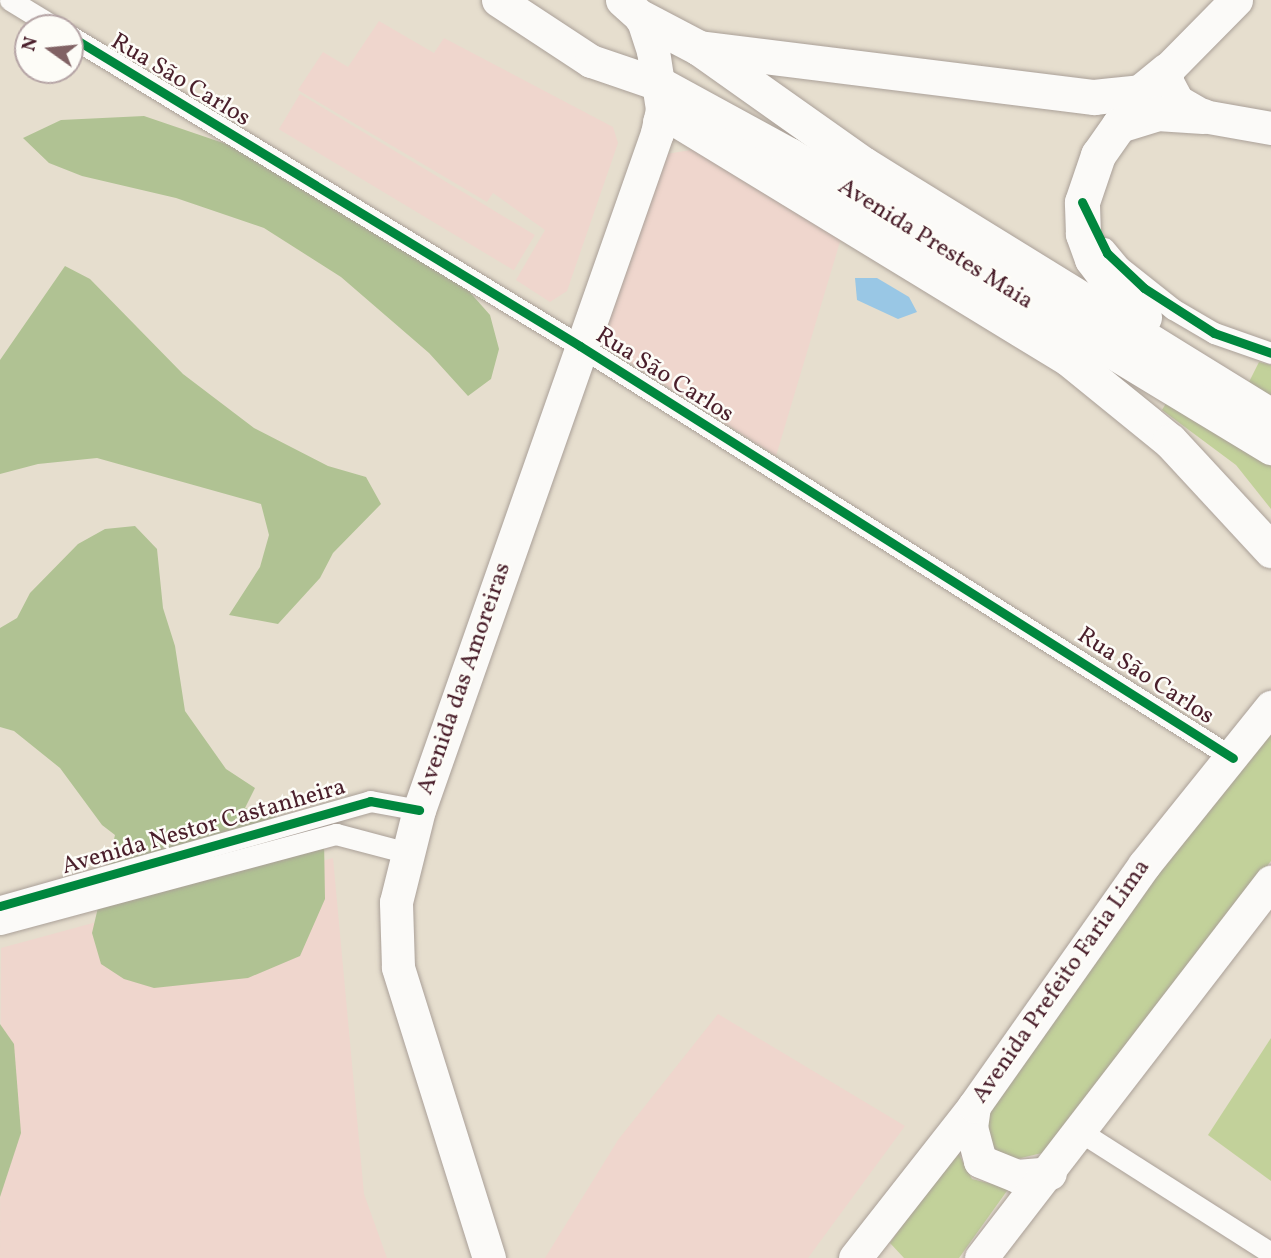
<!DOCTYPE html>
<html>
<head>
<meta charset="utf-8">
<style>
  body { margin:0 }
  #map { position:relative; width:1271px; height:1258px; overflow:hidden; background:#e6dece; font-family:Vollkorn,serif }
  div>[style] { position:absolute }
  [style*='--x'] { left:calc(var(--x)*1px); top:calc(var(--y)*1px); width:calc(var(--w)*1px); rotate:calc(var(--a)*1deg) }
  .built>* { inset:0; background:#efd6cd; transform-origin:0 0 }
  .green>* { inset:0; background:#c2d19a }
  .forest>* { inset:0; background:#b0c293 }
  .water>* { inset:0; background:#99c7e5 }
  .roads { filter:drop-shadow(0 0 2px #aaa098) drop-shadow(0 0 2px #aaa098) }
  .minor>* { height:21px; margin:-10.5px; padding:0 10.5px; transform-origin:10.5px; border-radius:10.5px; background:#fbfaf8 }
  .primary>* { height:33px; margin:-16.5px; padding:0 16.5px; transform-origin:16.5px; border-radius:16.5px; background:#fbfaf8 }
  .trunk>* { height:35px; margin:-17.5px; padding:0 17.5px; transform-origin:17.5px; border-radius:17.5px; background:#fbfaf8 }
  .cycleway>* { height:9px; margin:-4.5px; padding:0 4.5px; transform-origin:4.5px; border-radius:4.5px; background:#00873e }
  span { translate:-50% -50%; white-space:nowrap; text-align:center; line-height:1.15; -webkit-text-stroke:5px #fdfcf7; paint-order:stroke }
  .street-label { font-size:24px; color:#4a1f2b }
  .north { position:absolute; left:14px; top:14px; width:70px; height:70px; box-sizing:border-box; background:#fdfcf7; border:2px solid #b5a4a5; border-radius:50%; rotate:285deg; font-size:19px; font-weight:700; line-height:28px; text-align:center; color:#4a1f2b }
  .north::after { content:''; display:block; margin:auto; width:24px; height:32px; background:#816264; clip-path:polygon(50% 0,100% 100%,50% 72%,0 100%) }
</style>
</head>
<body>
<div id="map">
  <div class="built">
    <div style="clip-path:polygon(379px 21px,434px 53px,444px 38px,613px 127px,618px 143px,567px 291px,550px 302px,516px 280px,545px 230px,493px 193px,487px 202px,298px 90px,323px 52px,348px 67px)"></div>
    <div style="left:300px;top:94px;width:274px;height:41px;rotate:31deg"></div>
    <div style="clip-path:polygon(697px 149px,842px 235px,776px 456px,589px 336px,660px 155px)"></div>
    <div style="clip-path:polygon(333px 858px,364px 1194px,387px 1258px,0 1258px,1px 948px)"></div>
    <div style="clip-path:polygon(718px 1014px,905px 1126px,808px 1258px,545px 1258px,618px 1140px)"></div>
  </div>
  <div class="green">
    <div style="clip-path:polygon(1259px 362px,1271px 365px,1271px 400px,1247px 386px)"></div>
    <div style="clip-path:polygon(1168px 400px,1271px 465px,1271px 509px,1236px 465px,1162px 410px)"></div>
    <div style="clip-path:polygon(1271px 728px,1271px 861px,1046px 1152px,1005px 1162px,988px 1139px,988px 1103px,1153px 875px)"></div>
    <div style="clip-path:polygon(1271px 1038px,1271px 1181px,1208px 1135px)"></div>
    <div style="clip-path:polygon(956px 1149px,972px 1179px,1009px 1188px,959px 1258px,904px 1258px,890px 1243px)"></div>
  </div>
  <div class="forest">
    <div style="clip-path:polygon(144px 116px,232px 146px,452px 272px,490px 315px,499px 349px,491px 379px,468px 396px,429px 353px,341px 277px,264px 228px,176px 198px,82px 176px,49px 163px,23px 138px,61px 120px)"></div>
    <div style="clip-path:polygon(65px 266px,90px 279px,183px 374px,254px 428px,328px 466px,366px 477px,381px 504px,333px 553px,320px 578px,278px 624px,229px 615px,260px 567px,269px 535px,261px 504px,97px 458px,38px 464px,0 474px,0 360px)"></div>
    <div style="clip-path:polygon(135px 526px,157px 549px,163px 608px,175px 646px,185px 711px,226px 769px,255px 788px,245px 808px,301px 824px,324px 839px,325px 899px,300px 956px,248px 978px,154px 988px,124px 979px,101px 964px,92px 933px,115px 835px,102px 825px,60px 768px,14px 731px,0 727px,0 628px,17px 618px,30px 593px,78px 544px,105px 529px)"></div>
    <div style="clip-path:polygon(0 1024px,14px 1044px,21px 1133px,0 1197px)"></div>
  </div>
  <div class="water">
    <div style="clip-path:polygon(855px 278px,877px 278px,909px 297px,917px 312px,898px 319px,857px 300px)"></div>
  </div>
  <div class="roads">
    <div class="minor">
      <div style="--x:10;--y:0;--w:54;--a:31.3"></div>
      <div style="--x:70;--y:36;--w:597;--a:31.29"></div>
      <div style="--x:580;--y:346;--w:772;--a:32.25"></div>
      <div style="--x:1104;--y:248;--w:25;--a:50"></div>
      <div style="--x:1120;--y:267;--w:68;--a:38.4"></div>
      <div style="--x:1173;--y:309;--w:48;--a:30.3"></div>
      <div style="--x:1214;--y:333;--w:60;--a:19.3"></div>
      <div style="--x:0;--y:906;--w:385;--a:-15.8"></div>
      <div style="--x:370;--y:801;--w:50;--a:10.4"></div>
      <div style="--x:0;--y:924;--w:348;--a:-15"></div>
      <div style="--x:336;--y:834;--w:74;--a:14.8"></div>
      <div style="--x:1081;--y:1132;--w:225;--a:32.5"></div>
    </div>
    <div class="primary">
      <div style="--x:498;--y:0;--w:111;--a:33.3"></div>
      <div style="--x:591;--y:61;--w:74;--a:18.9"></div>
      <div style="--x:1236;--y:0;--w:98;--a:134.6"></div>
      <div style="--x:1167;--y:70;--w:12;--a:90"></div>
      <div style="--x:1167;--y:82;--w:21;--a:62"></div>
      <div style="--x:1177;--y:101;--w:30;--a:30"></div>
      <div style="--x:1203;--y:116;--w:69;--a:10"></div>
      <div style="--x:974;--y:1106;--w:21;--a:98"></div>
      <div style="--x:971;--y:1127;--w:35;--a:75"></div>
      <div style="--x:980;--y:1161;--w:40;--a:22"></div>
      <div style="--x:1017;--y:1176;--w:33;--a:-5"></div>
      <div style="--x:489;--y:1258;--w:305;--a:-107.4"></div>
      <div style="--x:398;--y:967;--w:65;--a:-91.8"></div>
      <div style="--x:396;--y:902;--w:95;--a:-76"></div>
      <div style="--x:419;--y:810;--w:718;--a:-70.63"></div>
      <div style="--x:657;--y:133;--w:25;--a:-78"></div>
      <div style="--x:662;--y:109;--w:59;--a:-98.8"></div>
      <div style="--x:653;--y:51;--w:35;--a:-108"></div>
      <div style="--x:642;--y:18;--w:27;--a:-138"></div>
      <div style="--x:855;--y:1258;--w:193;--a:-51.9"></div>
      <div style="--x:974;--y:1106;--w:295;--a:-54.8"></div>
      <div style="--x:1144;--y:865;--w:203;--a:-51.2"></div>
      <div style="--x:981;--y:1258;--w:475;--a:-52.4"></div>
    </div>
    <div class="trunk">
      <div style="--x:642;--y:18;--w:64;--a:27.8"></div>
      <div style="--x:699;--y:48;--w:201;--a:35.3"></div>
      <div style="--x:863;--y:164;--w:480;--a:31.7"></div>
      <div style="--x:699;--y:48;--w:398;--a:7.1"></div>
      <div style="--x:1094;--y:97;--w:46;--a:-6.2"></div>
      <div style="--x:1140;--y:92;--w:35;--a:-39"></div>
      <div style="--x:661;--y:85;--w:146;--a:28.7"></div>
      <div style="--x:789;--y:155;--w:564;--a:31.21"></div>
      <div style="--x:660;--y:122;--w:16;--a:-11"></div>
      <div style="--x:676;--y:119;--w:460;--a:31.4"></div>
      <div style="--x:1069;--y:359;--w:130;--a:39.1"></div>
      <div style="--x:1170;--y:441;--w:149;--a:47.2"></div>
      <div style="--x:1144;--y:317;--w:28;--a:-141"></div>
      <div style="--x:1122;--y:299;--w:50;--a:-126.9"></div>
      <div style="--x:1092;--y:259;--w:27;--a:-110"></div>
      <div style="--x:1083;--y:234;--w:32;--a:-92"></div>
      <div style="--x:1082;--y:202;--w:50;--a:-71.2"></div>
      <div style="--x:1098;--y:155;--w:37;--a:-55"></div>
      <div style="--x:1119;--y:125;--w:41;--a:-17.1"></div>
      <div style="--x:1158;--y:113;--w:45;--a:3.8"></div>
    </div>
  </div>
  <div class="cycleway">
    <div style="--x:70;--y:36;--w:597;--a:31.29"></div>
    <div style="--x:580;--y:346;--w:772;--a:32.25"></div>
    <div style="--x:1082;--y:202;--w:57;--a:63.9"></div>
    <div style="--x:1107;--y:253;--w:51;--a:43.4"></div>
    <div style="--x:1144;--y:288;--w:83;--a:32.7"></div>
    <div style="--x:1214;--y:333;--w:60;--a:19.3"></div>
    <div style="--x:0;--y:906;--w:385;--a:-15.8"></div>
    <div style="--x:370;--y:801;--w:50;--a:10.4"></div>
  </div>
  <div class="street-label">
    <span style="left:180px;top:81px;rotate:31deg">Rua São Carlos</span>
    <span style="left:935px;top:245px;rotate:32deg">Avenida Prestes Maia</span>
    <span style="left:664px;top:376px;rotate:32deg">Rua São Carlos</span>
    <span style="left:1145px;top:677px;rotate:33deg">Rua São Carlos</span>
    <span style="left:465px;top:679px;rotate:-71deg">Avenida das Amoreiras</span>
    <span style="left:204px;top:828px;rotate:-16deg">Avenida Nestor Castanheira</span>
    <span style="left:1062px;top:982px;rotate:-55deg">Avenida Prefeito Faria Lima</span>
  </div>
  <div class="north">N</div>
</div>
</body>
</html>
